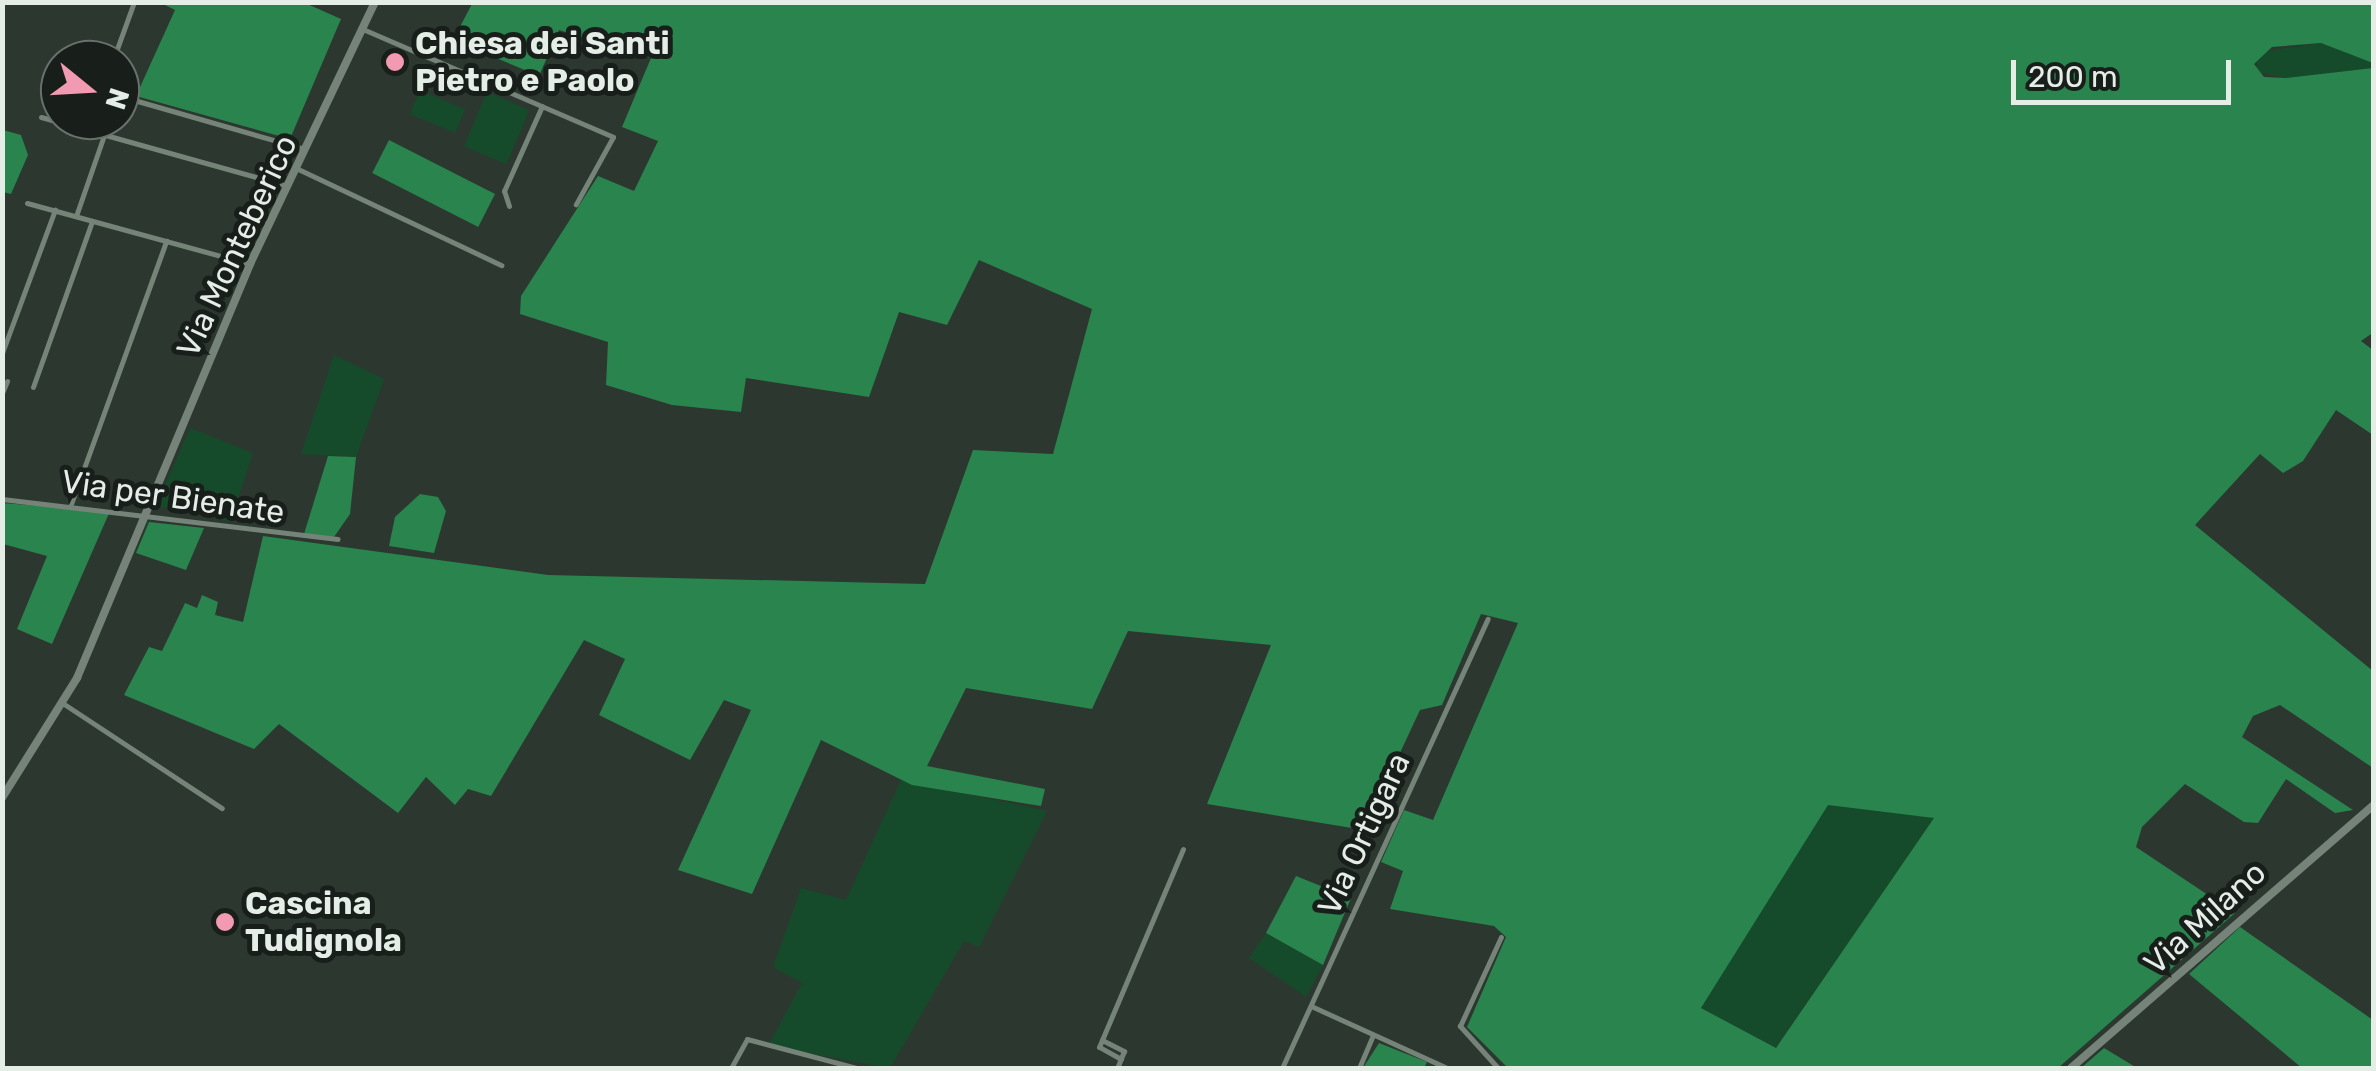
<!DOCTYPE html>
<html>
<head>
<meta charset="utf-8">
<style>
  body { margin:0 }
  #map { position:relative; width:2376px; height:1071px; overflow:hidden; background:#2c382f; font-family:Rubik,sans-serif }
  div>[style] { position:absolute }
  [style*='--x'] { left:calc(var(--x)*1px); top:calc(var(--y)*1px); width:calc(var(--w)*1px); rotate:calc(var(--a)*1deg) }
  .green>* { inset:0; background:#154b2a; transform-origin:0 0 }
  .forest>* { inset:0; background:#29844d; transform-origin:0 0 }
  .minor>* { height:5px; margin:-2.5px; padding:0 2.5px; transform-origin:2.5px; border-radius:2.5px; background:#758378 }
  .tertiary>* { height:8px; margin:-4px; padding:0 4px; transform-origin:4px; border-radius:4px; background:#758378 }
  .dots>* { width:28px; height:28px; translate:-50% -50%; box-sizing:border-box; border:5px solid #181e1a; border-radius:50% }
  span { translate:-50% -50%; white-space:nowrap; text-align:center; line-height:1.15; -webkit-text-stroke:10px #181e1a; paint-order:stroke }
  .poi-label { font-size:32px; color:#e5ede7; font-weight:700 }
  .left { translate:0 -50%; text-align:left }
  .street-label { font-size:32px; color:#e5ede7 }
  .frame { position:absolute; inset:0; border:5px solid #e5ede7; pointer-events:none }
  .north { position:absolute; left:40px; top:40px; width:100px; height:100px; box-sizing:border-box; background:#181e1a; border:2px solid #6a716c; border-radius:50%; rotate:108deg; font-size:28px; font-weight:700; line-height:40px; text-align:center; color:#e5ede7 }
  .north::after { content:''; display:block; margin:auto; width:35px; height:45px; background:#f19ab1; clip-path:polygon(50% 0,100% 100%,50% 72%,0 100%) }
  .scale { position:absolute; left:2011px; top:60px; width:220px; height:45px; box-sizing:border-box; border:5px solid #e5ede7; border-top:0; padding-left:12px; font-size:30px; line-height:35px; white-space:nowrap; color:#e5ede7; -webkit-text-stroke:8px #181e1a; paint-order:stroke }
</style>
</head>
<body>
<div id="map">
  <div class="green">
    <div style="clip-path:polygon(2321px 43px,2367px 54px,2374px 68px,2286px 78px,2255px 72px,2260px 52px)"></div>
    <div style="left:420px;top:90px;width:49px;height:26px;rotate:23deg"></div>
    <div style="left:487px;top:92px;width:46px;height:59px;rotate:23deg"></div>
    <div style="clip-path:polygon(334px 355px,384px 379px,356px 457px,301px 454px)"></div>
    <div style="clip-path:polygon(190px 428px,253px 453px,230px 522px,156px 506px)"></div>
    <div style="clip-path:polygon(901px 780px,1047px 811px,979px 947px,964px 941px,890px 1068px,768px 1046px,802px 983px,773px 967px,801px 888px,846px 900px)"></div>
    <div style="clip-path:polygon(1828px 804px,1935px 817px,1776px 1048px,1701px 1008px)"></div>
    <div style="clip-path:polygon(1266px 933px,1323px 965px,1306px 997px,1249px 958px)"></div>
  </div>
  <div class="forest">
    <div style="clip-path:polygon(evenodd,473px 2px,2373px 3px,2373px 63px,2321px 43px,2272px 47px,2254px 64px,2264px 77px,2286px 78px,2373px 68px,2374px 332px,2361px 341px,2373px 350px,2373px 435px,2336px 410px,2303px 461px,2283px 473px,2260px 454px,2195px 525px,2373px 671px,2373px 768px,2280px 705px,2253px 716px,2242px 737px,2353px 810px,2335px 813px,2286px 779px,2258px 823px,2244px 822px,2185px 784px,2142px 827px,2136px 847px,2235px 913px,2058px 1068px,1508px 1068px,1467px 1027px,1506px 937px,1494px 926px,1390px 909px,1403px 871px,1381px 862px,1404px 810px,1433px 820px,1518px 623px,1481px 614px,1442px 705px,1420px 710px,1364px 830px,1207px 804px,1271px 645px,1128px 631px,1092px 709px,966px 688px,927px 766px,1045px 789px,1041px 806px,912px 785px,821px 740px,752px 894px,678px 870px,751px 710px,724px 700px,690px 760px,599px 715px,625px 659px,584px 640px,491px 796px,468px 789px,455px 805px,426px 777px,398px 813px,279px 724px,254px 749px,124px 695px,149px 647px,162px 651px,185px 603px,197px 608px,202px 595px,218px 602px,215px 615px,243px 622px,263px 536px,548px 575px,925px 584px,973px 450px,1053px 454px,1092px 309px,979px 260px,947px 325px,899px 312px,869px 397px,746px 378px,741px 412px,672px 405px,606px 385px,608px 342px,520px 314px,521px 296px,598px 176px,634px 191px,658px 141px,622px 127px,651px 58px,559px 30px,539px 76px,453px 40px,473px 2px,1828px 805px,1934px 818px,1776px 1048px,1701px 1008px,1828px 805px)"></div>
    <div style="clip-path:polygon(161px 3px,305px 3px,341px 19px,290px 139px,136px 96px,175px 10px)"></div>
    <div style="clip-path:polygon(3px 130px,21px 135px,28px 155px,11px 194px,3px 192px)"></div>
    <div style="left:389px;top:140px;width:119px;height:37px;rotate:27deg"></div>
    <div style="clip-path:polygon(328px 456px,356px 457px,350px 514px,334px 537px,304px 534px)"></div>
    <div style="clip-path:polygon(420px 494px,438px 497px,446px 511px,434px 553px,389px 546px,395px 517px)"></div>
    <div style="clip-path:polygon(2px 503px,110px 511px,52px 644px,17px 629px,47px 556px,3px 544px)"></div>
    <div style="clip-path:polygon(149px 522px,204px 528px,186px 570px,136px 553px)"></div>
    <div style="clip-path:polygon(1296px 876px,1351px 898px,1323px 965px,1266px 933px)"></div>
    <div style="clip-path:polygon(2240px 927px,2373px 1020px,2373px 1068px,2302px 1068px,2189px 974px)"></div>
    <div style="clip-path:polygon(1379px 1043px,1427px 1062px,1424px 1068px,1363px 1068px)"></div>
    <div style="clip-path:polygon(2104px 1048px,2137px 1068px,2081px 1068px)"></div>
  </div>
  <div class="minor">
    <div style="--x:365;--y:30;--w:270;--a:23.3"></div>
    <div style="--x:613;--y:137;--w:77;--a:118.9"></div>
    <div style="--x:113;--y:60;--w:62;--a:-70.1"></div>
    <div style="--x:120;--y:96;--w:192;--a:16"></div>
    <div style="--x:41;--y:117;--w:256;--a:15.6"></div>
    <div style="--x:298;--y:169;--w:225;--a:25.3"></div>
    <div style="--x:27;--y:203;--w:231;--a:15.3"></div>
    <div style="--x:509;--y:206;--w:16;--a:-108"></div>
    <div style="--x:504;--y:191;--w:93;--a:-65.9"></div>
    <div style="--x:76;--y:216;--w:86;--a:-70.9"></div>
    <div style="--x:2;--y:353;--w:153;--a:-69.7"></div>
    <div style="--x:33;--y:387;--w:176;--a:-70.4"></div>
    <div style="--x:2;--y:393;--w:13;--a:-67"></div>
    <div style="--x:2;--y:499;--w:338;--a:6.8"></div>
    <div style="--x:71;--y:504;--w:280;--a:-70.1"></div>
    <div style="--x:64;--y:704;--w:189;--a:33.4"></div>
    <div style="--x:1311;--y:1006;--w:149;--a:24.5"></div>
    <div style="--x:1102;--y:1040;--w:25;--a:27"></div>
    <div style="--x:1124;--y:1051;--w:18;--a:112"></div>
    <div style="--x:1121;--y:1059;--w:25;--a:-151"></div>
    <div style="--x:1099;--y:1047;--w:215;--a:-67"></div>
    <div style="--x:731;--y:1068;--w:33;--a:-61"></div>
    <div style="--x:747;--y:1039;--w:114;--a:14.8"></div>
    <div style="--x:1282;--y:1068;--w:494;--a:-65.4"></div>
    <div style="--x:1359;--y:1068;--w:36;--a:-67"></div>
    <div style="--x:1498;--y:1068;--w:57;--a:-132.1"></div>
    <div style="--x:1460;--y:1026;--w:98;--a:-65.3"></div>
  </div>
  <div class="tertiary">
    <div style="--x:2;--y:798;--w:142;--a:-58"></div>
    <div style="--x:77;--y:678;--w:449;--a:-67.3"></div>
    <div style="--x:250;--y:264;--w:290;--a:-64.5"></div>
    <div style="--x:2071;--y:1068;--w:401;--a:-41"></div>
  </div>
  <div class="dots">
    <div style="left:395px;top:62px;background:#f19ab1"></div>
    <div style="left:225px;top:922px;background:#f19ab1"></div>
  </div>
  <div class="poi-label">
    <span class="left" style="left:415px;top:62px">Chiesa dei Santi<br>Pietro e Paolo</span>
    <span class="left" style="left:245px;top:922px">Cascina<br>Tudignola</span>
  </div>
  <div class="street-label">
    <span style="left:237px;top:246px;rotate:-65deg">Via Monteberico</span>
    <span style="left:173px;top:497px;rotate:8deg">Via per Bienate</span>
    <span style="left:1364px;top:834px;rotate:-65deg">Via Ortigara</span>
    <span style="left:2205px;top:918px;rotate:-42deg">Via Milano</span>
  </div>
  <div class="frame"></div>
  <div class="north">N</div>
  <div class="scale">200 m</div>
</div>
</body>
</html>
